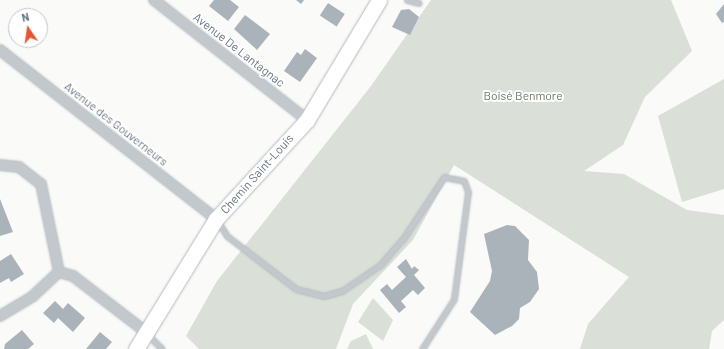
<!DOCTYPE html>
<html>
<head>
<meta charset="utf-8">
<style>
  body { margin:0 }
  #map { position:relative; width:724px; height:349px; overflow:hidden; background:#fafaf8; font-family:Barlow,sans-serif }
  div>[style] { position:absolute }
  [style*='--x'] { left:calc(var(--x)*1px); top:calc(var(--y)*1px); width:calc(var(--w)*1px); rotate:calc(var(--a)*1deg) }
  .green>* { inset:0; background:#dadfd7 }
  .building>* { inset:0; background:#aab3b9; transform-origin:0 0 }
  .roads { filter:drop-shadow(0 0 1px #b3babf) drop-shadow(0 0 1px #b3babf) }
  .lane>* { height:5px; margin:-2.5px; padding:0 2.5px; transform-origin:2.5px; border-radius:2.5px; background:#c3c8cc }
  .street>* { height:10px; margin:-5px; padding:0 5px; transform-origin:5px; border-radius:5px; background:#c3c8cc }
  .secondary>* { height:15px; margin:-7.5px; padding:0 7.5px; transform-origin:7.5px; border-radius:7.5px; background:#fff }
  span { translate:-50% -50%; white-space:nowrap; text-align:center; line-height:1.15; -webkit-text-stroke:4px #fff; paint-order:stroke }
  .street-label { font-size:12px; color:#657683 }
  .park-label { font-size:12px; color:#687a64 }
  .north { position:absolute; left:8px; top:8px; width:40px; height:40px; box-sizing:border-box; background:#fff; border:1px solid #c1c8cd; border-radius:50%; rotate:347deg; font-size:11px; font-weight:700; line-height:16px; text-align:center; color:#657683 }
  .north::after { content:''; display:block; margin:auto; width:14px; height:18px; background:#e4572e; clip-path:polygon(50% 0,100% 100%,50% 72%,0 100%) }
</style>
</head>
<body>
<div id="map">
  <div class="green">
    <div style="clip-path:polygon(431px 0,671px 0,692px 51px,645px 97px,623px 145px,584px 171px,624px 174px,687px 210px,724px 215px,724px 320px,712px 331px,709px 349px,580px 349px,588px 324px,629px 277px,454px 165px,413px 240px,353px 304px,336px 349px,199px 349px,186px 336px,217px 281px,371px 86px)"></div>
    <div style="clip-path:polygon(724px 79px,724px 189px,682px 202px,658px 116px)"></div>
    <div style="clip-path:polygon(373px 298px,393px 320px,383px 341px,358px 322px)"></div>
    <div style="clip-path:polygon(366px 334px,373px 349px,347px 349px,351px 341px)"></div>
  </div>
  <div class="building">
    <div style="clip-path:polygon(214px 0,230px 0,239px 7px,228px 21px,209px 6px)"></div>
    <div style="clip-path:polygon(296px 0,304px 0,301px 4px)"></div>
    <div style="left:328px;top:3px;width:20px;height:15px;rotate:33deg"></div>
    <div style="clip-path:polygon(724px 4px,724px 22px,722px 23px,716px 14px)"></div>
    <div style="clip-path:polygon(409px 9px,419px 17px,410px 35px,392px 27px,401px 10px)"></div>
    <div style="clip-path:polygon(245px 15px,270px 34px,257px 50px,234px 29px)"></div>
    <div style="clip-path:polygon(305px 49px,317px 58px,300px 82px,284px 71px,297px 52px,301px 55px)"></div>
    <div style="clip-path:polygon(0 199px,13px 232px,0 236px)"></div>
    <div style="clip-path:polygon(507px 225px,515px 226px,529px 240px,528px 260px,537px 272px,539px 289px,530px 302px,520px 308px,519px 319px,512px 326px,495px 335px,470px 312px,490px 281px,492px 271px,484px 234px)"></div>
    <div style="clip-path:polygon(11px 254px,24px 274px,11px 282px,9px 278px,0 283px,0 261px)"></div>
    <div style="clip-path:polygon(406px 259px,412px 269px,414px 266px,419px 270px,414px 275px,425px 288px,418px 295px,413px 290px,401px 301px,406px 307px,399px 313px,380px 290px,387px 284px,392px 290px,406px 277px,397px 267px)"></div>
    <div style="clip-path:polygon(55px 301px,63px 309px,68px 303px,85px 318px,73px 332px,58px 318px,54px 323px,43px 313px)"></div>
    <div style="clip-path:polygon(22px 330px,34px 344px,28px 349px,4px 349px,5px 344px)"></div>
    <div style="clip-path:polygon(100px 332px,112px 342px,106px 349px,86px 349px)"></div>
  </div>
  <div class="roads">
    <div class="lane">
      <div style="--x:407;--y:0;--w:12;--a:14"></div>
      <div style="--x:217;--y:220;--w:19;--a:58"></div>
      <div style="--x:227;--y:236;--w:87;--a:37.5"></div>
      <div style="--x:296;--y:289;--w:29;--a:14"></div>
      <div style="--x:324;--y:296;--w:19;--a:-16"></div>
      <div style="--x:342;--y:291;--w:46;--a:-34.4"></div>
      <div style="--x:380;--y:265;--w:35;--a:-49"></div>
      <div style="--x:403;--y:239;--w:74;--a:-56.5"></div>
      <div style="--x:444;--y:177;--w:20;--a:11"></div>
      <div style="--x:464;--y:181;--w:12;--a:70"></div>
      <div style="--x:468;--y:192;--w:108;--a:97.5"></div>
      <div style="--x:454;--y:299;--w:59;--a:122.6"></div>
      <div style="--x:147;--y:334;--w:21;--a:45"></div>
    </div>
    <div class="street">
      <div style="--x:154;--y:0;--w:194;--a:38.1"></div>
      <div style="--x:0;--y:50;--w:274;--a:38"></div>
      <div style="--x:0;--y:165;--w:19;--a:6"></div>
      <div style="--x:19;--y:167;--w:28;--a:38"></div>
      <div style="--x:41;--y:184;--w:90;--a:78.4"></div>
      <div style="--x:59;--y:272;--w:15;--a:16"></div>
      <div style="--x:73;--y:276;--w:92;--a:37.5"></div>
      <div style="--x:0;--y:316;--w:39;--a:-31"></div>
      <div style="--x:33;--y:296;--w:35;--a:-43"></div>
    </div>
    <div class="secondary">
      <div style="--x:136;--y:349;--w:153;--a:-58.4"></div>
      <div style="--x:216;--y:219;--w:134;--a:-47.4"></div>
      <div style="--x:307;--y:120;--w:140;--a:-59"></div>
    </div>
  </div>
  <div class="street-label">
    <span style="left:239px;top:50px;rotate:38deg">Avenue De Lantagnac</span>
    <span style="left:116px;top:124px;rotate:38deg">Avenue des Gouverneurs</span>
    <span style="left:257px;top:174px;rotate:-48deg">Chemin Saint-Louis</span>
  </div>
  <div class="park-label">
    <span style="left:523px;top:96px">Boisé Benmore</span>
  </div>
  <div class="north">N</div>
</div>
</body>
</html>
